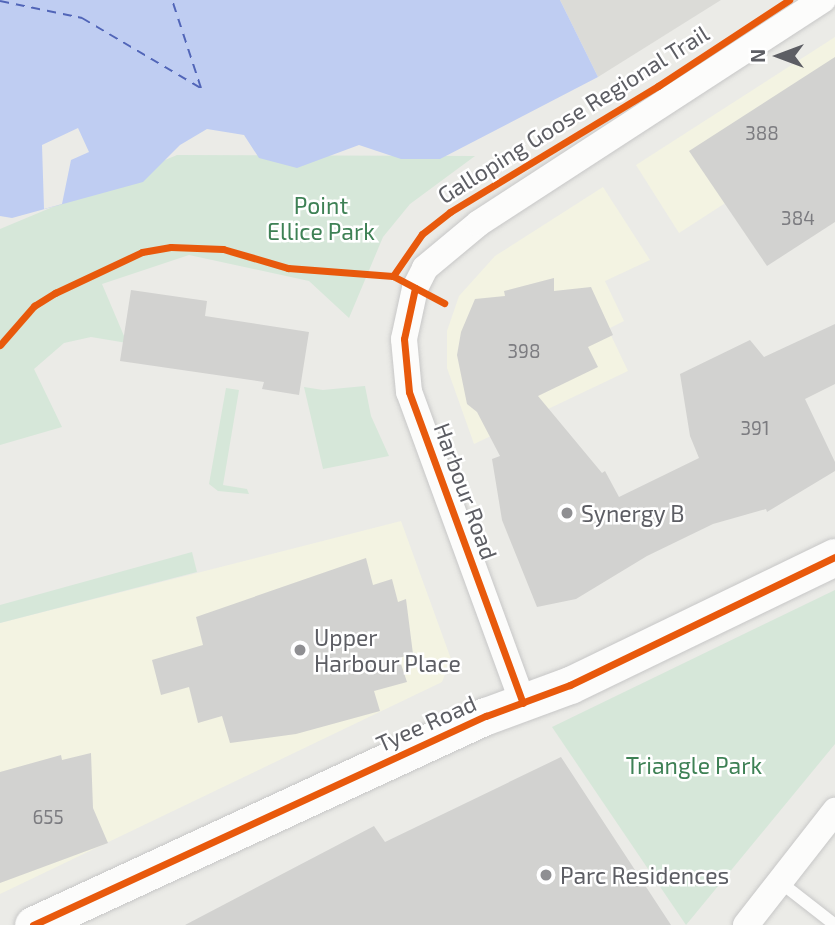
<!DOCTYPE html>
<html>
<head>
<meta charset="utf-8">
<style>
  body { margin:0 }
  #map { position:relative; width:835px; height:925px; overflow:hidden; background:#ebebe7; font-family:"Exo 2",sans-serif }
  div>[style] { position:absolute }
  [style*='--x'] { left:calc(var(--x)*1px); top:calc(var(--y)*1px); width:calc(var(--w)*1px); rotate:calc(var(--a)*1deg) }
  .commercial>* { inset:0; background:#f3f3e2 }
  .industrial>* { inset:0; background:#dbdbd7 }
  .green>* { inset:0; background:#d6e7d9 }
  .water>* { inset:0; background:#bfcdf2 }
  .pier>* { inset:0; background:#ebebe7 }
  .ferry>* { height:2px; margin-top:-1px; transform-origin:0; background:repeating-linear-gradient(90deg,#5165b8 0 9px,transparent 0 16px) }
  .building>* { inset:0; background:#d2d2d0 }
  .roads { filter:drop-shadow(0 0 2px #c7c7c7) drop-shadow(0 0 2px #c7c7c7) }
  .lane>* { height:12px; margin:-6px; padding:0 6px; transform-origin:6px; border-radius:6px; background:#fcfcfb }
  .street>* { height:26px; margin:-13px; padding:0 13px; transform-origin:13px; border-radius:13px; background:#fcfcfb }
  .secondary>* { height:37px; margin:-18.5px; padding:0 18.5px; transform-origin:18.5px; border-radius:18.5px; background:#fcfcfb }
  .cycleway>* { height:7px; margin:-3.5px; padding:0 3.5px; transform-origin:3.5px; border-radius:3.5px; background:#e8590c }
  .dots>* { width:19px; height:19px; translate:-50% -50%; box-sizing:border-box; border:4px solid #fff; border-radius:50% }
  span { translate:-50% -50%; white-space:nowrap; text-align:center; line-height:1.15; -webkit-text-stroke:5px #fff; paint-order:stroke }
  .number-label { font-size:19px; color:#7c7c80 }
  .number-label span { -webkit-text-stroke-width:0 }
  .street-label { font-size:23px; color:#5d5e64 }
  .park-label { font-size:23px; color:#3e8155 }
  .poi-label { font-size:23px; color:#5d5e64 }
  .left { translate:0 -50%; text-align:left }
  .north { position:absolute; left:744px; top:21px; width:70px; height:70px; -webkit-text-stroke:5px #fff; paint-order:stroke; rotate:270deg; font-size:19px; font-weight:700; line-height:28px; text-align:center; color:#5d5e64 }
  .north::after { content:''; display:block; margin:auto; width:24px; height:32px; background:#5d5e64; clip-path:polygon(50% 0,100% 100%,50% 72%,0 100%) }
</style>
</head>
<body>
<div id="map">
  <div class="commercial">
    <div style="clip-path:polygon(835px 37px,835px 132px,679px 233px,636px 165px)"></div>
    <div style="clip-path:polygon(603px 187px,650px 260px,605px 281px,624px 321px,608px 329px,628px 371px,474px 444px,447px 368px,447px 331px,459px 296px,495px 256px)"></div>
    <div style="clip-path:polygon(401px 521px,451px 659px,442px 682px,0 894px,0 623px)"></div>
  </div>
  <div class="industrial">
    <div style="clip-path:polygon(560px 0,721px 0,598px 77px)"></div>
  </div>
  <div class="green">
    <div style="clip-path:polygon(177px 155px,475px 156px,410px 204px,383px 237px,349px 318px,309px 281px,189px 255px,102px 284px,127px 343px,91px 337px,64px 343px,34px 369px,62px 427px,0 445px,0 229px)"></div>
    <div style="clip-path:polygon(365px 386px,371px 416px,389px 456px,323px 469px,304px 387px,323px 390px)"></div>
    <div style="clip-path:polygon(226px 388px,239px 390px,223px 485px,247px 489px,249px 494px,218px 491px,209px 484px)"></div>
    <div style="clip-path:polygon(192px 552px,197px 572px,0 623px,0 605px)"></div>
    <div style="clip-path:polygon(835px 590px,835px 744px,686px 925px,552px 727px)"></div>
  </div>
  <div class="water">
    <div style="clip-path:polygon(0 0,560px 0,598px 77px,440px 159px,401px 159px,359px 145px,297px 168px,259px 158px,244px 135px,207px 129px,180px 145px,143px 182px,12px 218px,0 216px)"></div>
  </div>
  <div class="pier">
    <div style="clip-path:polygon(78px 128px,89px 152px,71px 160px,62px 204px,44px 209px,42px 145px)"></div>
  </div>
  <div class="ferry">
    <div style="--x:0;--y:1;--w:84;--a:11.7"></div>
    <div style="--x:82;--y:18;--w:138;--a:30.5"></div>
    <div style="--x:201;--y:88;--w:93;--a:-108.2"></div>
  </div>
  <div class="building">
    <div style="clip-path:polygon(835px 57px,835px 222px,767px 266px,689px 151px)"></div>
    <div style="clip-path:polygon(554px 278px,554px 291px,591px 287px,613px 335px,588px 347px,598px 367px,538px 396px,602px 473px,605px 471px,619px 497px,699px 458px,690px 436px,680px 374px,750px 340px,764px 357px,835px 324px,835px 384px,805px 399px,835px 462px,835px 471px,767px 512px,766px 509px,713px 524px,647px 556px,576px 599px,537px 607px,502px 520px,492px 459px,500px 456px,477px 412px,467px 404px,457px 355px,461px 332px,475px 299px,505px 296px,504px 291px)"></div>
    <div style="clip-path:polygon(131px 290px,207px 301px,205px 316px,309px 332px,299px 395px,262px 389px,264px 382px,120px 361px)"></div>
    <div style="clip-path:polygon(366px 558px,373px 585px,392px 579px,398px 602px,406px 599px,413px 654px,399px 658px,407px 682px,374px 691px,380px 711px,296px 734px,230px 743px,222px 716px,198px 723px,189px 687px,161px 695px,152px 660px,203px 645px,196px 617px)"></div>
    <div style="clip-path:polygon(91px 753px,93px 808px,108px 843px,0 883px,0 772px,61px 755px,62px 760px)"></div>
    <div style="clip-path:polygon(561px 757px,671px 925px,185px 925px,374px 826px,385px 842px)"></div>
  </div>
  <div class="roads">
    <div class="lane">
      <div style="--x:780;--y:882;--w:70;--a:38"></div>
    </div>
    <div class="street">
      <div style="--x:523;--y:703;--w:331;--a:-110.1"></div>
      <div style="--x:409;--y:392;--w:53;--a:-95.4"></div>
      <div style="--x:404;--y:339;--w:52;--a:-77.8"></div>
      <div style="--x:415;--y:288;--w:22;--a:-63"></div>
      <div style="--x:425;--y:268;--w:70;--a:-39.8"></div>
      <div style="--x:479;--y:223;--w:410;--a:-33"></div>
      <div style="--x:746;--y:925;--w:145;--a:-52"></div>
    </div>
    <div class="secondary">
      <div style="--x:33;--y:925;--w:499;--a:-24.8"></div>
      <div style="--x:486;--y:716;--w:90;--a:-20.3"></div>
      <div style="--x:570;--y:685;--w:294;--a:-25.8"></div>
    </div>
  </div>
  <div class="cycleway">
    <div style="--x:393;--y:276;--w:51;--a:-55.4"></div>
    <div style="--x:422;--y:234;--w:36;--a:-38"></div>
    <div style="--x:450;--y:212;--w:243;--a:-31.2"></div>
    <div style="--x:658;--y:86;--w:157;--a:-33.3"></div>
    <div style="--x:415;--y:288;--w:52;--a:102.2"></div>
    <div style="--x:404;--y:339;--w:53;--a:84.6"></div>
    <div style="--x:409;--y:392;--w:331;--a:69.9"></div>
    <div style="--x:0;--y:345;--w:52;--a:-48.9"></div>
    <div style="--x:34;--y:306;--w:25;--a:-32"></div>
    <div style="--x:55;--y:293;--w:96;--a:-25.2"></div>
    <div style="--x:142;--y:252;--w:29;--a:-10"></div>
    <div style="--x:171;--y:247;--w:52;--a:2.2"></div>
    <div style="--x:223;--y:249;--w:68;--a:16.3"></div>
    <div style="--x:288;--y:268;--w:105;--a:4.4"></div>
    <div style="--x:393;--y:276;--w:58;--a:27.9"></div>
    <div style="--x:33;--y:925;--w:499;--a:-24.8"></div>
    <div style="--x:486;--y:716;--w:90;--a:-20.3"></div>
    <div style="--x:570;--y:685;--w:294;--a:-25.8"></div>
  </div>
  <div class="dots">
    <div style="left:567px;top:513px;background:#8f8f92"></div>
    <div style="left:300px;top:650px;background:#8f8f92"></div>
    <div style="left:546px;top:875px;background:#8f8f92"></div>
  </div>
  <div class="number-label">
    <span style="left:762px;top:133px">388</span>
    <span style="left:798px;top:218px">384</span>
    <span style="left:524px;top:351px">398</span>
    <span style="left:755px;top:428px">391</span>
    <span style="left:48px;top:817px">655</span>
  </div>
  <div class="street-label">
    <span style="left:573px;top:114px;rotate:-32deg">Galloping Goose Regional Trail</span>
    <span style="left:466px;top:491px;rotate:70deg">Harbour Road</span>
    <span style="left:426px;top:723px;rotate:-24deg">Tyee Road</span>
  </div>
  <div class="park-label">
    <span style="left:321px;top:218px">Point<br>Ellice Park</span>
    <span style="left:694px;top:765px">Triangle Park</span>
  </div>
  <div class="poi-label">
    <span class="left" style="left:581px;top:513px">Synergy B</span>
    <span class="left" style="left:314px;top:650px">Upper<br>Harbour Place</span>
    <span class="left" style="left:560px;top:875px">Parc Residences</span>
  </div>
  <div class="north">N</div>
</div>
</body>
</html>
